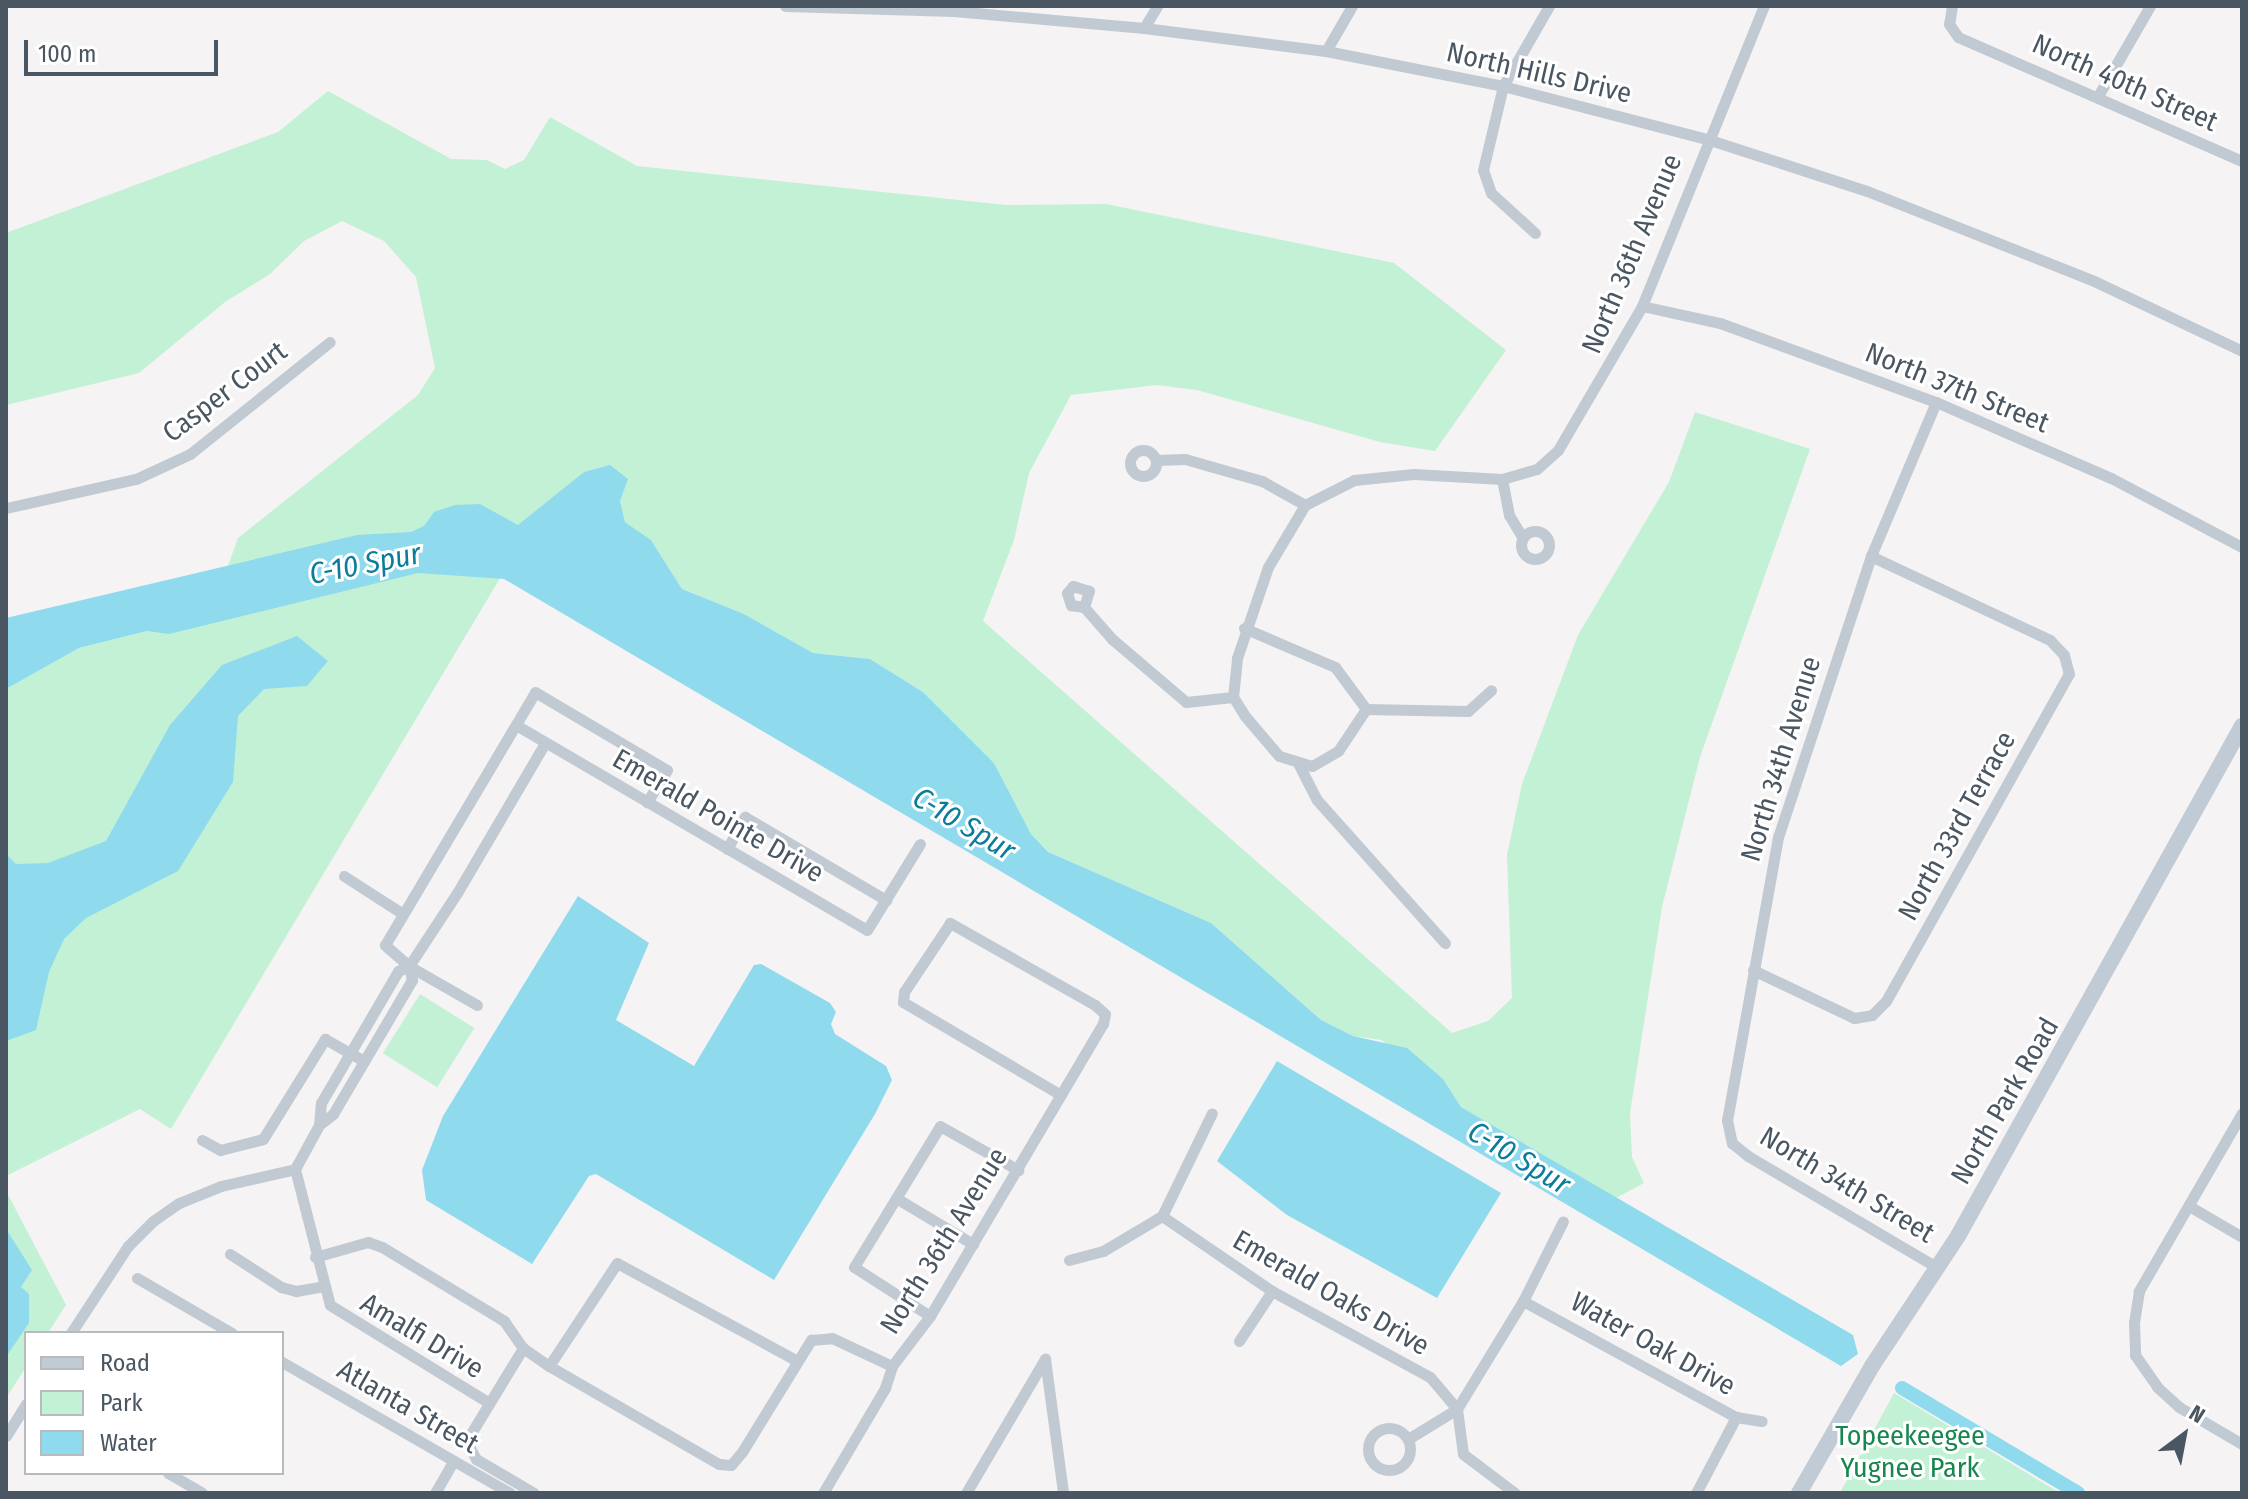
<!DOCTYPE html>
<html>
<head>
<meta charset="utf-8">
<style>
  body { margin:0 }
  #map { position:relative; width:2248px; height:1499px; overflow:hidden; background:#f5f3f3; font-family:"Fira Sans Condensed",sans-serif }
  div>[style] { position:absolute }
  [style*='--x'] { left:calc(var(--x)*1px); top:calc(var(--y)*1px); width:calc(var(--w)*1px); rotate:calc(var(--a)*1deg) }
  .green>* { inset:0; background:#c3f1d5; transform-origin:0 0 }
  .water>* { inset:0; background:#90daee }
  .canal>* { height:14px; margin:-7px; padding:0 7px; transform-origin:7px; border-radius:7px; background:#90daee }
  .street>* { height:11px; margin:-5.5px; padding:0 5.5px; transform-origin:5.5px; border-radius:5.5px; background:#c1cad2 }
  .street>.ring { margin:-5.5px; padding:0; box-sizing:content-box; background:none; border:11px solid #c1cad2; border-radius:50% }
  .secondary>* { height:16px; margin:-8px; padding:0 8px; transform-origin:8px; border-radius:8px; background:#c1cbd6 }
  span { translate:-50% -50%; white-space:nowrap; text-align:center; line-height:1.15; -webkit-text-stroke:6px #fff; paint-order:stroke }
  .street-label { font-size:28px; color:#4a5661 }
  .park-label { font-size:28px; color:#17864f }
  .water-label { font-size:30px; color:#0c7c9b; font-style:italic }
  .frame { position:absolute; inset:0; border:8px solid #4a5661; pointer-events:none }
  .legend { position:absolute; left:24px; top:1331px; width:260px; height:144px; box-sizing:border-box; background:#fff; border:2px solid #b7bbc0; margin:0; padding:10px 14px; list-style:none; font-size:24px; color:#4a5661 }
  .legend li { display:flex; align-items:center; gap:16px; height:40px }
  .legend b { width:40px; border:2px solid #b7bbc0 }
  .north { position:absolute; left:2144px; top:1395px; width:80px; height:80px; -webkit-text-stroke:6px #fff; paint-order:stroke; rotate:32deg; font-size:22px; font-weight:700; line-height:32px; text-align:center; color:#4a5661 }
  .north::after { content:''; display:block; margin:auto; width:28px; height:36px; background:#4a5661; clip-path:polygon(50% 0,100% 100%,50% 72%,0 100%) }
  .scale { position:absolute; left:24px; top:40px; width:194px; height:36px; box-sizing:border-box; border:4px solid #4a5661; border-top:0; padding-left:10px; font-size:24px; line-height:28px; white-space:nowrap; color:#4a5661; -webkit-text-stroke:6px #fff; paint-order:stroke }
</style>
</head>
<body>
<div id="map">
  <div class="green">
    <div style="clip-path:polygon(328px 91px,451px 159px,487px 160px,505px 169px,524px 160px,550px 117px,637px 166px,1006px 205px,1106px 204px,1394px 263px,1506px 350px,1435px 451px,1380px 442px,1197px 390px,1157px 385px,1071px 395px,1029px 473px,1014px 540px,983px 621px,1452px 1033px,1488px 1021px,1512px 998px,1507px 855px,1522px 784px,1578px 635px,1669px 482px,1695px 412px,1810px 449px,1700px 757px,1662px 907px,1630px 1113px,1632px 1157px,1644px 1183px,1616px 1198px,1461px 1107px,1443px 1079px,1381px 1040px,1353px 1036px,1321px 1020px,1211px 923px,1048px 852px,1031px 834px,994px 763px,923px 692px,870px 659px,813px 653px,744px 614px,682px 589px,651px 540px,625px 522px,620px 501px,584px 472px,542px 508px,171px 1129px,140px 1109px,6px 1176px,6px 689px,79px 648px,147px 631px,228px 566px,238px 538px,418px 395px,435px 368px,416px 277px,384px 241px,342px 221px,304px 241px,270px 274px,225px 302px,139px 373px,6px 405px,6px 233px,278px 132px)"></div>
    <div style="left:420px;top:994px;width:64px;height:70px;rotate:32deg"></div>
    <div style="clip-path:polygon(6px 1191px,66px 1305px,48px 1333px,26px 1333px,26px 1367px,6px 1398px)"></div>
    <div style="clip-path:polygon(1894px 1393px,2060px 1493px,1840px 1493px)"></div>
  </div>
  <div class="water">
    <div style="clip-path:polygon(610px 465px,628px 479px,620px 501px,625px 522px,651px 540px,682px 589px,744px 614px,813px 653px,870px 659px,923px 692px,994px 763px,1031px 834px,1048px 852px,1211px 923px,1321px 1020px,1353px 1036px,1407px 1048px,1443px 1079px,1461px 1107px,1853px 1335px,1858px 1354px,1841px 1366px,504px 579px,418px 573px,169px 634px,147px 631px,79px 648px,6px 689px,6px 618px,357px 535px,411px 532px,424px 526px,434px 512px,455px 505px,480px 504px,518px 525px,584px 472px)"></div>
    <div style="clip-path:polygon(297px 636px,328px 661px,307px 686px,264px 689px,238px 716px,233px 782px,178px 871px,86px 918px,64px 939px,49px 972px,36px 1030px,6px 1041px,6px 854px,16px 864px,48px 863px,106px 841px,170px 725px,222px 665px)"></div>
    <div style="clip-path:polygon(578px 896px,649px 943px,616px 1020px,694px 1066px,754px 965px,761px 964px,830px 1003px,836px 1012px,831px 1024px,835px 1034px,886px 1066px,892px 1080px,875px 1114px,774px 1280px,596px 1174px,589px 1176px,532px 1264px,426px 1200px,422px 1170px,443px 1116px)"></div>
    <div style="clip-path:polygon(1277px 1061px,1501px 1193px,1437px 1298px,1287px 1215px,1217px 1161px)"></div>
    <div style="clip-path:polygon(6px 1229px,32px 1270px,21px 1287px,29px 1294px,29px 1323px,6px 1357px)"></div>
  </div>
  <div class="canal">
    <div style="--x:1902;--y:1388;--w:205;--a:30.8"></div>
  </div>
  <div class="street">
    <div style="--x:785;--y:6;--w:169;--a:1.7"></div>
    <div style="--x:954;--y:11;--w:191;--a:5.1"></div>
    <div style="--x:1144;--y:28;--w:183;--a:7.2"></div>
    <div style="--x:1326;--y:51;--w:180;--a:11.2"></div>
    <div style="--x:1503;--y:86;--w:211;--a:14.6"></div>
    <div style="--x:1707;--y:139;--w:168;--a:18"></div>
    <div style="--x:1867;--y:191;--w:244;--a:21.6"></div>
    <div style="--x:2094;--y:281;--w:164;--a:25.3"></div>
    <div style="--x:1952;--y:6;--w:18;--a:99"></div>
    <div style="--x:1949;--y:24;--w:16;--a:55"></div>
    <div style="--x:1958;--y:37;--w:310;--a:23.6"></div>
    <div style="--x:1144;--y:28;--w:26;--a:-59"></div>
    <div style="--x:1326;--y:51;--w:52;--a:-60"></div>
    <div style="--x:2098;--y:96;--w:104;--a:-60"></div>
    <div style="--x:1535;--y:233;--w:59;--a:-137.7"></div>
    <div style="--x:1491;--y:193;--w:24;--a:-109"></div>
    <div style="--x:1483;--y:170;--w:86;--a:-76.6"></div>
    <div style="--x:1503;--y:86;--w:92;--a:-60.1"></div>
    <div style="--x:1642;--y:306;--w:80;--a:12.3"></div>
    <div style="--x:1720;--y:323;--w:230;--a:20.1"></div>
    <div style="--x:1936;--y:402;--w:191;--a:23.5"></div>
    <div style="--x:2111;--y:478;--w:148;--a:27.8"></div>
    <div style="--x:1936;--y:402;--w:167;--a:112.9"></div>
    <div style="--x:1871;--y:556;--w:296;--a:108.3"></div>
    <div style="--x:1778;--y:837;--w:288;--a:100.2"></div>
    <div style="--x:1727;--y:1120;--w:24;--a:78"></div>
    <div style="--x:1732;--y:1143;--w:21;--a:39"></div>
    <div style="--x:1748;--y:1156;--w:221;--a:30.5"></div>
    <div class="ring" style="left:1130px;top:450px;width:15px;height:15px"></div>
    <div style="--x:1156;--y:460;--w:29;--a:-2"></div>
    <div style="--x:1185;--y:459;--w:80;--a:15.9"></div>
    <div style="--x:1262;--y:481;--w:49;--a:29.2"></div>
    <div style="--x:1502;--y:479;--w:37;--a:79"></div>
    <div style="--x:1509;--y:515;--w:27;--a:59"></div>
    <div style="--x:6;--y:508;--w:133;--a:-12.6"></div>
    <div style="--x:136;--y:479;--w:60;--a:-24.8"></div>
    <div style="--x:190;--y:454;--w:179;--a:-38.7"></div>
    <div class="ring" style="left:1521px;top:531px;width:17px;height:17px"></div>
    <div style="--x:1084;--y:607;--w:17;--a:-73"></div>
    <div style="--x:1089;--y:591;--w:17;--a:-163"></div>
    <div style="--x:1073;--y:586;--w:9;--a:131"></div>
    <div style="--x:1067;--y:593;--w:13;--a:72"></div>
    <div style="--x:1071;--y:605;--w:13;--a:9"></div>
    <div style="--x:1084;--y:607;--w:43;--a:48.8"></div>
    <div style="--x:1112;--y:639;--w:97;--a:40.4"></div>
    <div style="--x:1186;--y:702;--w:47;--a:-6.1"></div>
    <div style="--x:1244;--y:628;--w:99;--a:23.2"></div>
    <div style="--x:1335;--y:667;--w:52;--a:53.6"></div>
    <div style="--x:1366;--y:709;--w:50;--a:123.7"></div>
    <div style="--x:1338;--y:751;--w:30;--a:150"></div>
    <div style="--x:1312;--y:766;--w:34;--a:-163"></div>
    <div style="--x:1279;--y:756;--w:52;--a:-130.4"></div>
    <div style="--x:1245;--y:716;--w:22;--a:-122"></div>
    <div style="--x:1233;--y:697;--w:39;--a:-84"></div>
    <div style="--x:1237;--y:658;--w:96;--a:-71.2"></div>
    <div style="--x:1268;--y:567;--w:72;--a:-59.2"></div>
    <div style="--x:1305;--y:505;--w:55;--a:-27"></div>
    <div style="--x:1354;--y:480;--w:60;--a:-5.7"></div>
    <div style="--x:1414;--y:474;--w:88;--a:3.3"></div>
    <div style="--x:1502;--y:479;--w:36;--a:-16"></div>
    <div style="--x:1537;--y:469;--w:28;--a:-42"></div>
    <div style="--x:1558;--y:450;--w:167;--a:-59.7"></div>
    <div style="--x:1642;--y:306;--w:324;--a:-67.9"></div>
    <div style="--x:1366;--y:709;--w:102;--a:1.1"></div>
    <div style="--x:1468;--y:711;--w:31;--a:-42"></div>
    <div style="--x:516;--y:725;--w:406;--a:30.3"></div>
    <div style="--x:867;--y:930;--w:101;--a:-58.4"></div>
    <div style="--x:1299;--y:765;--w:39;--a:63"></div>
    <div style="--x:1317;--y:800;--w:192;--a:48.2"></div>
    <div style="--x:727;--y:849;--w:37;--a:-61"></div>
    <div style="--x:745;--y:817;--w:164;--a:30.5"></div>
    <div style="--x:344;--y:876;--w:70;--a:32.8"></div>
    <div style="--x:1753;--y:970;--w:112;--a:25.4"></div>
    <div style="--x:1854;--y:1018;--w:18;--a:-9"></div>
    <div style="--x:1872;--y:1015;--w:20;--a:-45"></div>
    <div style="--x:1886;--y:1001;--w:375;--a:-60.8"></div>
    <div style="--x:2069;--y:674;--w:20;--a:-105"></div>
    <div style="--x:2064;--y:655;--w:21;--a:-133"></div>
    <div style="--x:2050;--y:640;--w:198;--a:-154.9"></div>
    <div style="--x:477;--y:1005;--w:78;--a:-150.2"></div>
    <div style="--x:409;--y:966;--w:32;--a:-139"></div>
    <div style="--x:385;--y:945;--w:294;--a:-59.3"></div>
    <div style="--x:535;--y:692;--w:153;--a:30.6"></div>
    <div style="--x:667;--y:770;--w:38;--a:122"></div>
    <div style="--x:2242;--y:1113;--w:206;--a:120.1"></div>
    <div style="--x:2139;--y:1291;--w:31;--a:99"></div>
    <div style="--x:2134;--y:1322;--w:33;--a:88"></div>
    <div style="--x:2135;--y:1355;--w:39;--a:55"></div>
    <div style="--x:2157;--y:1387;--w:30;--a:42"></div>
    <div style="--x:2179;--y:1407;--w:73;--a:30.4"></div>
    <div style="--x:319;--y:1125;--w:18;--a:-38"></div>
    <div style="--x:333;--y:1114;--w:156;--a:-59.5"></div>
    <div style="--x:412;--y:980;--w:14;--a:-102"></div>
    <div style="--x:202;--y:1140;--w:21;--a:29"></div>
    <div style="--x:220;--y:1150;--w:44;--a:-14.3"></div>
    <div style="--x:263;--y:1139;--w:118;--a:-58.2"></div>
    <div style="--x:325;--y:1039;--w:45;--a:29.4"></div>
    <div style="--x:295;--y:1169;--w:50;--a:-61.4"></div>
    <div style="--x:319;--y:1125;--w:22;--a:-85"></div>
    <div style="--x:321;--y:1103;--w:153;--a:-59.7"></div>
    <div style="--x:398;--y:971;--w:12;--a:-24"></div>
    <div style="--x:409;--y:966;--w:87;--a:-56.7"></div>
    <div style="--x:457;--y:893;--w:174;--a:-59.6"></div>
    <div style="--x:295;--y:1169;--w:140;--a:75.6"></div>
    <div style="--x:330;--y:1305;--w:187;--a:31.6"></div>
    <div style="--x:896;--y:1198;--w:90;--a:30.9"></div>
    <div style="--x:2189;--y:1206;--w:61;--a:30.3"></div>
    <div style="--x:1162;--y:1216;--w:133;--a:34.3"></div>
    <div style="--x:1272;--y:1291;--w:180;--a:28.6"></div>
    <div style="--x:1430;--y:1377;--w:42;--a:49.8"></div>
    <div style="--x:1457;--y:1409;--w:45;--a:82.4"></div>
    <div style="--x:1463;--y:1454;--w:65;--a:36.9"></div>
    <div style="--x:230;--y:1254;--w:61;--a:32.9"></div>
    <div style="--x:281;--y:1287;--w:16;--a:15"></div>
    <div style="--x:296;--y:1291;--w:27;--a:-10"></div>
    <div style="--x:315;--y:1257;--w:55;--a:-15.8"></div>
    <div style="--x:368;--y:1242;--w:15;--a:20"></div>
    <div style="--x:382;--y:1247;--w:143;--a:31.2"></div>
    <div style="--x:504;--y:1321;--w:33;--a:55"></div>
    <div style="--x:523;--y:1348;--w:32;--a:35"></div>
    <div style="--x:549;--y:1366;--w:196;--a:30"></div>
    <div style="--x:719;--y:1464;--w:12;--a:5"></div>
    <div style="--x:731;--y:1465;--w:17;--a:-50"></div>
    <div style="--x:742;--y:1452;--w:132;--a:-58.4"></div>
    <div style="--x:811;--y:1340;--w:21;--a:-5"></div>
    <div style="--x:832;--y:1338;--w:66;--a:25"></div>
    <div style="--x:1069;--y:1260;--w:35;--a:-15"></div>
    <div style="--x:1103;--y:1251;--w:69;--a:-30.7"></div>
    <div style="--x:1162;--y:1216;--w:114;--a:-64.1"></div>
    <div style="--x:137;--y:1278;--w:110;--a:30.1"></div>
    <div style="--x:1523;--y:1301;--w:243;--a:28.6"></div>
    <div style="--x:1736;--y:1417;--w:26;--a:9"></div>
    <div style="--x:930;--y:1316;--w:90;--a:-147.2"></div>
    <div style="--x:854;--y:1267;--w:165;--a:-58.6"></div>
    <div style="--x:940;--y:1126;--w:90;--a:29.4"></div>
    <div style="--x:71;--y:1333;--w:104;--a:-56.8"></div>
    <div style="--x:128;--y:1246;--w:35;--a:-45"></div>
    <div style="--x:153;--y:1221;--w:32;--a:-35"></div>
    <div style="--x:179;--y:1203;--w:45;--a:-22"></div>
    <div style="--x:221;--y:1186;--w:76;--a:-12.9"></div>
    <div style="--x:1239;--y:1341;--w:60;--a:-56.6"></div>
    <div style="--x:523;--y:1348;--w:102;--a:121.3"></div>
    <div style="--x:470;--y:1435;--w:11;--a:95"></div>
    <div style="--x:469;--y:1446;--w:15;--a:62"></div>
    <div style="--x:476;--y:1459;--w:67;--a:30.4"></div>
    <div style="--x:1045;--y:1359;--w:135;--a:82.3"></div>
    <div style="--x:282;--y:1362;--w:263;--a:29.9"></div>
    <div style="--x:549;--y:1366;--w:123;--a:-56.6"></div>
    <div style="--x:617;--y:1263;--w:204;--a:28.5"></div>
    <div class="ring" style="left:1368px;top:1428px;width:31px;height:31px"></div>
    <div style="--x:6;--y:1436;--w:38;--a:-58"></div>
    <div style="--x:1408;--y:1439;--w:57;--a:-31.5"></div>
    <div style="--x:1457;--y:1409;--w:127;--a:-58.6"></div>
    <div style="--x:1523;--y:1301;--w:89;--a:-63.4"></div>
    <div style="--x:168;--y:1473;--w:39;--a:30"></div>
    <div style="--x:435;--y:1493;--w:36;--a:-60"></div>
    <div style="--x:823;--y:1493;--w:122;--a:-59.4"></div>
    <div style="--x:885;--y:1388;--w:23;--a:-72"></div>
    <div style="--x:892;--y:1366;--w:63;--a:-52.8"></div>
    <div style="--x:930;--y:1316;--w:339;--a:-59.4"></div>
    <div style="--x:1103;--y:1024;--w:10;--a:-79"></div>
    <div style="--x:1105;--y:1014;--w:13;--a:-138"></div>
    <div style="--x:1095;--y:1005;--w:167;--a:-150.5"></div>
    <div style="--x:950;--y:923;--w:83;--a:123.7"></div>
    <div style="--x:904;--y:992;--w:10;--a:96"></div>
    <div style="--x:903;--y:1002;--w:183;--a:30.5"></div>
    <div style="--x:966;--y:1493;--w:156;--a:-59.5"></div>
    <div style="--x:1696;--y:1493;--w:86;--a:-62.2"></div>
  </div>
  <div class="secondary">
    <div style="--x:1799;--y:1493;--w:146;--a:-60.1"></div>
    <div style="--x:1872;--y:1366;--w:156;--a:-56.5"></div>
    <div style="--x:1958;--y:1236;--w:584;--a:-60.89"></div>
  </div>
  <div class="street-label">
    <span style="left:1539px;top:73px;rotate:13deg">North Hills Drive</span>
    <span style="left:2125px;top:83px;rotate:24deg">North 40th Street</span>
    <span style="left:1632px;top:254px;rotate:-67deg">North 36th Avenue</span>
    <span style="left:1957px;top:388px;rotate:22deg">North 37th Street</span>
    <span style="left:225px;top:392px;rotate:-37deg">Casper Court</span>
    <span style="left:1781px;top:759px;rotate:-73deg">North 34th Avenue</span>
    <span style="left:718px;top:816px;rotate:30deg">Emerald Pointe Drive</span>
    <span style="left:1957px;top:826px;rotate:-61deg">North 33rd Terrace</span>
    <span style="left:2005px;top:1101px;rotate:-60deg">North Park Road</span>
    <span style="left:1847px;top:1185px;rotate:31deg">North 34th Street</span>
    <span style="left:944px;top:1241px;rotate:-58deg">North 36th Avenue</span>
    <span style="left:1331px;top:1293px;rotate:30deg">Emerald Oaks Drive</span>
    <span style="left:422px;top:1336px;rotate:31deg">Amalfi Drive</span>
    <span style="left:1653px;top:1344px;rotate:29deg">Water Oak Drive</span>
    <span style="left:408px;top:1407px;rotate:30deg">Atlanta Street</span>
  </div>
  <div class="park-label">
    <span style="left:1910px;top:1452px">Topeekeegee<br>Yugnee Park</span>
  </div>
  <div class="water-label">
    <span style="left:365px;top:564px;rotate:-11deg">C-10 Spur</span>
    <span style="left:964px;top:824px;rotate:31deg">C-10 Spur</span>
    <span style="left:1519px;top:1158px;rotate:31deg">C-10 Spur</span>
  </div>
  <div class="frame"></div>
  <ul class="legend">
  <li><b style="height:10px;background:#c1cbd6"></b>Road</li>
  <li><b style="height:22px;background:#c3f1d5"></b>Park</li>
  <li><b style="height:22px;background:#90daee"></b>Water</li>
  </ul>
  <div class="north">N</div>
  <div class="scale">100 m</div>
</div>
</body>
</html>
